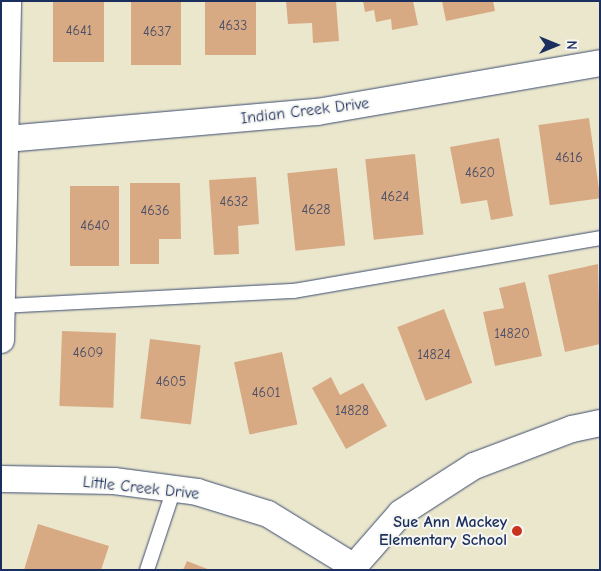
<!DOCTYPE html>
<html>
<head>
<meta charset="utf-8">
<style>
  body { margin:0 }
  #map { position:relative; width:601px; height:571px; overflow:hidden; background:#ebe7cd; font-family:"Comic Neue",sans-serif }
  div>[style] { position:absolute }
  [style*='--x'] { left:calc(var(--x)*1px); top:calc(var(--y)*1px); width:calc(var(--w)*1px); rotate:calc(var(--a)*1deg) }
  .building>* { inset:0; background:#d7aa84; transform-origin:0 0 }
  .roads { filter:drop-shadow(0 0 1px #3a4b6f) drop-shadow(0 0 1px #3a4b6f) }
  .lane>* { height:14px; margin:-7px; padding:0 7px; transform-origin:7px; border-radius:7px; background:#fff }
  .street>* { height:26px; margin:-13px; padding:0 13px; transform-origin:13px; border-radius:13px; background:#fff }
  .dots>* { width:14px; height:14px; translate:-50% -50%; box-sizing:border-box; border:2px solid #f6f6f2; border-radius:50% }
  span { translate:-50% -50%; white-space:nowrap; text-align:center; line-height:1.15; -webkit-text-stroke:4px #f6f6f2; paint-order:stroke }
  .number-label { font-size:14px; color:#4a4e68 }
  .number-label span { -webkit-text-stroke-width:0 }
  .street-label { font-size:16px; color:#1b2f5e }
  .poi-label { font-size:16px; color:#1b2f5e; font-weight:700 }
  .right { translate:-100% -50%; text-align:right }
  .frame { position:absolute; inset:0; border:2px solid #1b2f5e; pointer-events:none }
  .north { position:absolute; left:531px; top:20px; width:50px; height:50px; -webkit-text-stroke:4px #f6f6f2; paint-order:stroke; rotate:90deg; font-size:14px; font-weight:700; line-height:20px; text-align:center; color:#1b2f5e }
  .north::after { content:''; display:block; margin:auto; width:18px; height:22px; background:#1b2f5e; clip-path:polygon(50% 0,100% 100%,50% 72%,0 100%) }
</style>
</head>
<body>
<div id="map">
  <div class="building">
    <div style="left:53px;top:1px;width:51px;height:61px"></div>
    <div style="left:131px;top:1px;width:50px;height:64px"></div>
    <div style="left:205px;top:1px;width:51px;height:54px"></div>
    <div style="clip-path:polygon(286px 1px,336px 1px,339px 41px,313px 43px,312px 23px,288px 24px)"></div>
    <div style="clip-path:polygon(363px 1px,413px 1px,418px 25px,392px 30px,391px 19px,376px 22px,374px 10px,365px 12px)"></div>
    <div style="clip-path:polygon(442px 1px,493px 1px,495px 11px,446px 21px)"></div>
    <div style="left:589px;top:118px;width:81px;height:51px;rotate:82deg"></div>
    <div style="clip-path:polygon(499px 138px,513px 216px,491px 220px,487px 200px,461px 204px,450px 147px)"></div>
    <div style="left:415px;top:154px;width:81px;height:50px;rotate:84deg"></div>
    <div style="left:337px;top:168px;width:78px;height:50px;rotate:84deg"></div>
    <div style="clip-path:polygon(256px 177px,259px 224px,238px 226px,239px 254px,214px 255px,209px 180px)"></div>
    <div style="clip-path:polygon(130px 183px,180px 183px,181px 239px,159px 239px,159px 264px,130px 264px)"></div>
    <div style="left:70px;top:186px;width:49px;height:80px"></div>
    <div style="clip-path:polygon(598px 264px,600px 344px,565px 352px,548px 275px)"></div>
    <div style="clip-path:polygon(525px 282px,542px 356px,495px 366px,483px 312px,504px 308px,499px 288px)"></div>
    <div style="left:444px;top:309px;width:79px;height:50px;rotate:69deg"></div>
    <div style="left:62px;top:331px;width:54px;height:75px;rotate:2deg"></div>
    <div style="left:150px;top:339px;width:51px;height:80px;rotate:7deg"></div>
    <div style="left:282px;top:352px;width:74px;height:49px;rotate:78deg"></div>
    <div style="clip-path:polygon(331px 377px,340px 395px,363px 383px,387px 426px,346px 449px,312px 388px)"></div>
    <div style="clip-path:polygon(38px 524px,109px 546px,101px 570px,24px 570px)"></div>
    <div style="clip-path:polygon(187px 561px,210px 570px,183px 570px)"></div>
  </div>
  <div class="roads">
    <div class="lane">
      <div style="--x:3;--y:306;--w:291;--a:-3"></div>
      <div style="--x:294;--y:291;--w:311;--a:-9.8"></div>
      <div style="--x:147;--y:570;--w:85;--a:-71.6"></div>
    </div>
    <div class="street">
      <div style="--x:7;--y:139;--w:311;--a:-5"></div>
      <div style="--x:317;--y:112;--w:287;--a:-9.8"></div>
      <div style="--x:1;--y:340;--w:339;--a:-88.8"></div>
      <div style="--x:1;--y:479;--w:113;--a:1"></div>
      <div style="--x:114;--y:481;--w:84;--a:7.5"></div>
      <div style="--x:197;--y:492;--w:74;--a:17.2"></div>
      <div style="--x:268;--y:514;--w:100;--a:31.5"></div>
      <div style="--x:351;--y:570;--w:76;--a:-48.7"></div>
      <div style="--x:401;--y:513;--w:87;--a:-32.8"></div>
      <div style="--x:474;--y:466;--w:105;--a:-20.7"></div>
      <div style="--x:572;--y:429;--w:29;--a:-12"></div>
    </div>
  </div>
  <div class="dots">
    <div style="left:517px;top:531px;background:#c8321e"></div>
  </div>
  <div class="number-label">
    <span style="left:233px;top:26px">4633</span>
    <span style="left:79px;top:31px">4641</span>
    <span style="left:157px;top:32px">4637</span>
    <span style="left:569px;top:158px">4616</span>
    <span style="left:480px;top:173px">4620</span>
    <span style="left:395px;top:197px">4624</span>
    <span style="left:234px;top:202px">4632</span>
    <span style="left:316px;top:210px">4628</span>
    <span style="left:155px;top:211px">4636</span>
    <span style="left:95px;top:226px">4640</span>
    <span style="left:512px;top:334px">14820</span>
    <span style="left:88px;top:353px">4609</span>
    <span style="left:434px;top:355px">14824</span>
    <span style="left:171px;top:382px">4605</span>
    <span style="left:266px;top:393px">4601</span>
    <span style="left:352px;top:411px">14828</span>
  </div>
  <div class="street-label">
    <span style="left:305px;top:111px;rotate:-7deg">Indian Creek Drive</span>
    <span style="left:141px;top:488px;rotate:6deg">Little Creek Drive</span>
  </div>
  <div class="poi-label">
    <span class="right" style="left:507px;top:531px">Sue Ann Mackey<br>Elementary School</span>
  </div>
  <div class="frame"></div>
  <div class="north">N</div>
</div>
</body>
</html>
